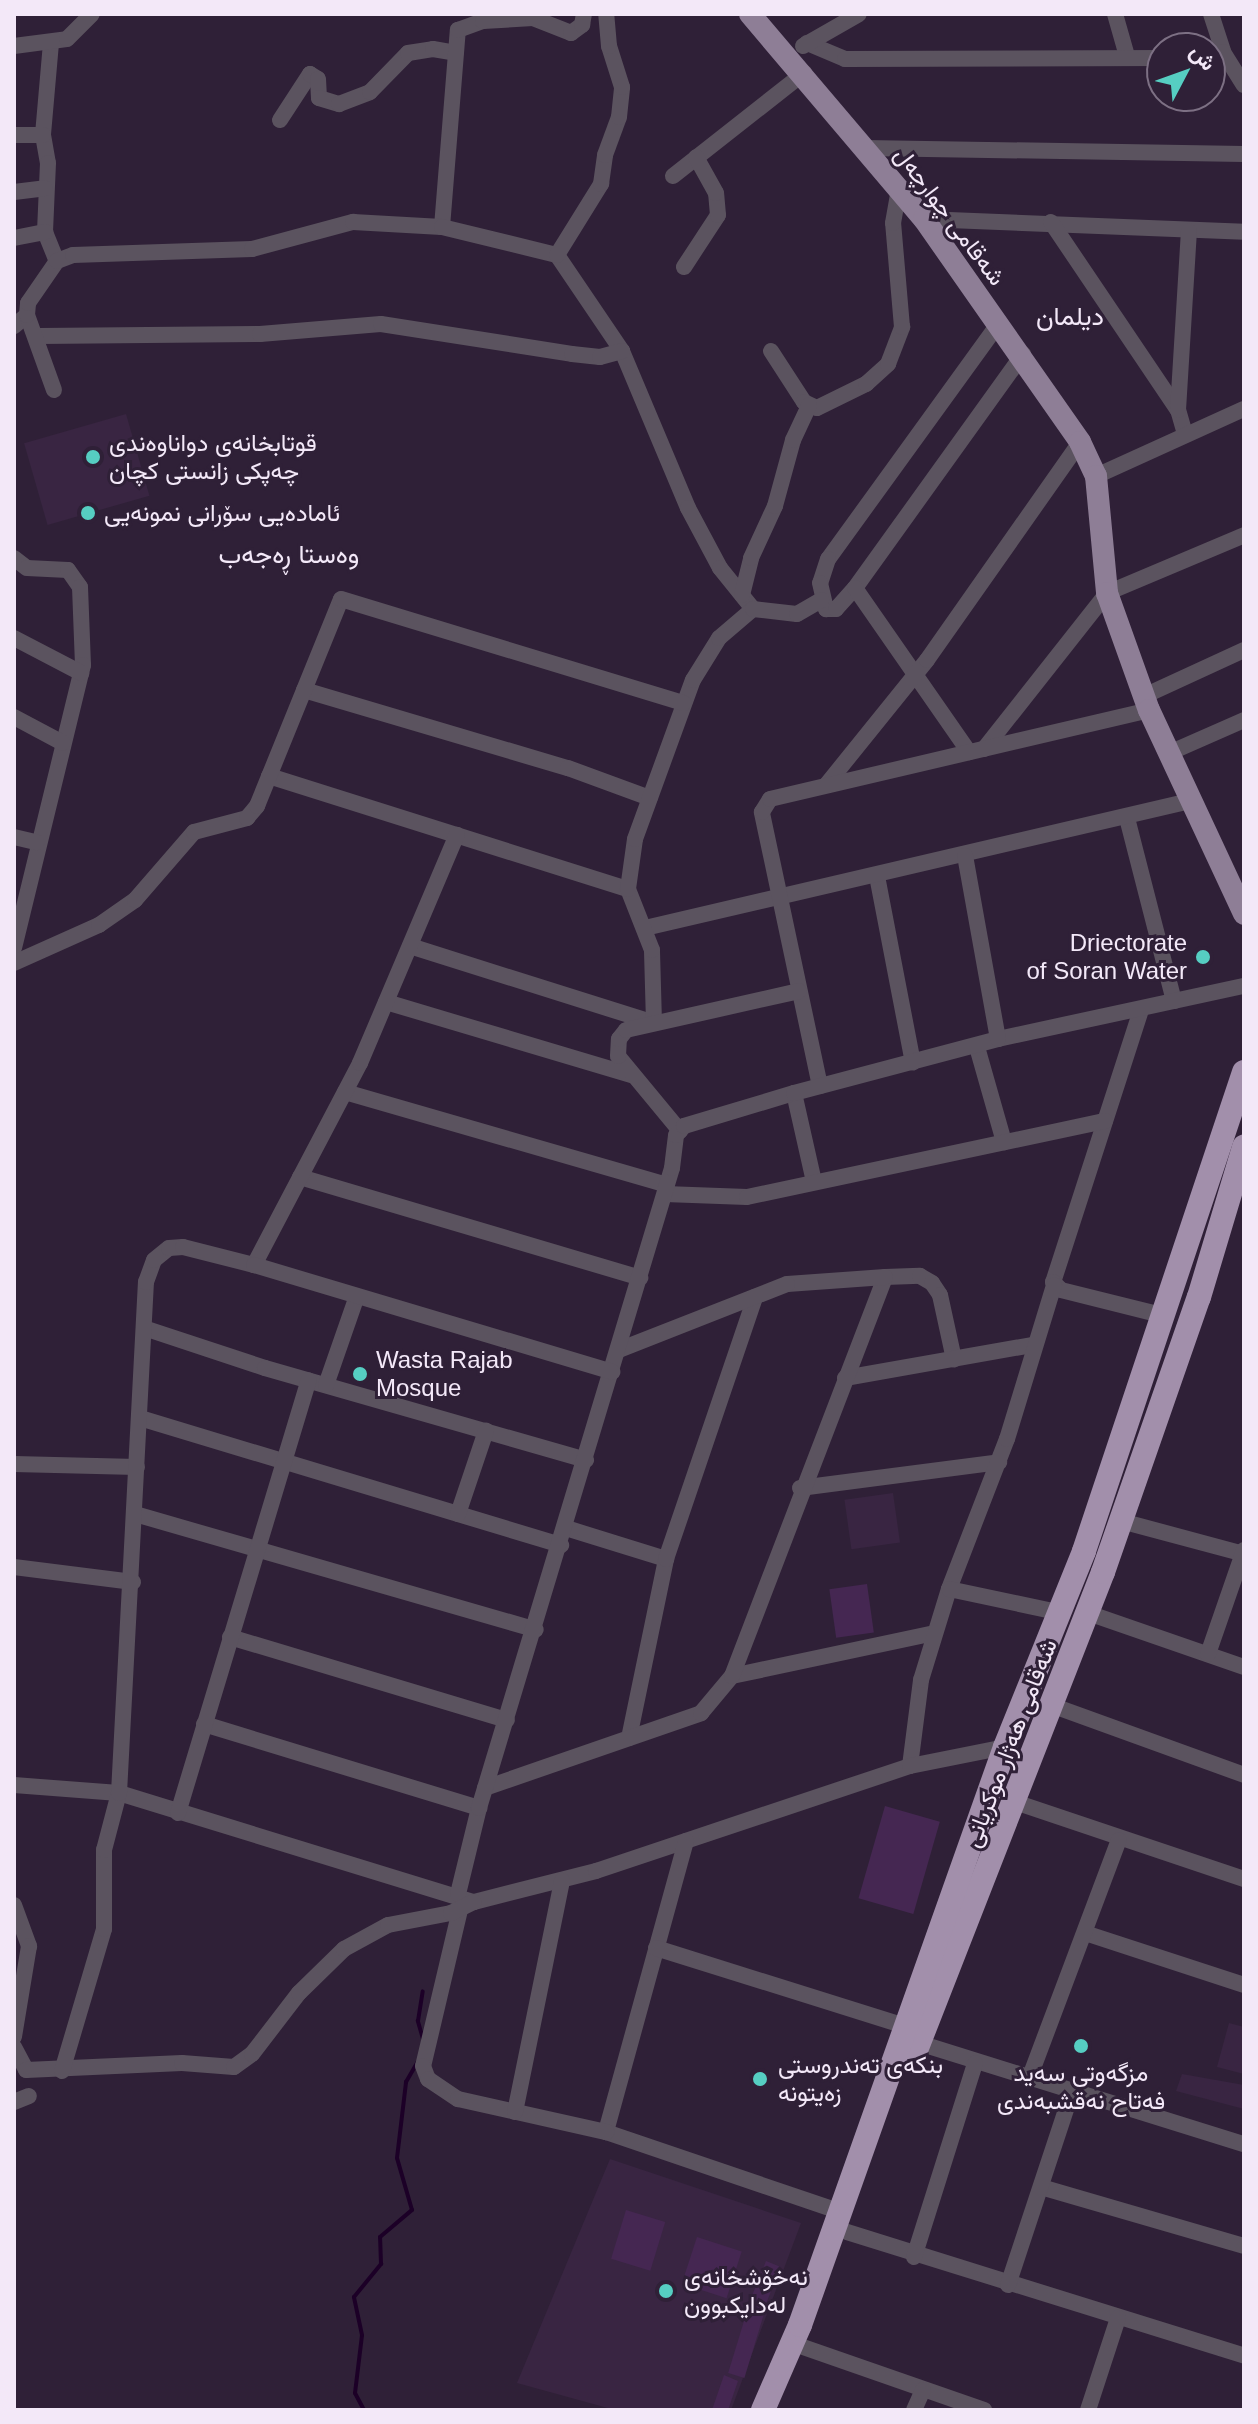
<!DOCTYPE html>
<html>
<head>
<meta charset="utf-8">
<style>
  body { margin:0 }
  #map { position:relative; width:1258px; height:2424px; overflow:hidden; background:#2f2037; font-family:Helvetica,Vazirmatn,sans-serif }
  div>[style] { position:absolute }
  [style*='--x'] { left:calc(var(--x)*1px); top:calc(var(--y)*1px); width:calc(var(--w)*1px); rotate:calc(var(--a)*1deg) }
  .built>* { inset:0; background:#392542; transform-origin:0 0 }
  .green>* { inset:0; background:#452752; transform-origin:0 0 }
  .stream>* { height:4px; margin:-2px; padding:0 2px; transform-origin:2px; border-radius:2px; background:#1c0027 }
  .minor>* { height:16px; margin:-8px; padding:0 8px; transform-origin:8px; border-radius:8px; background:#5b535f }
  .major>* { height:22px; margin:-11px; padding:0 11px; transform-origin:11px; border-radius:11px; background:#8e7e96 }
  .highway>* { height:24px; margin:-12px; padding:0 12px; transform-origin:12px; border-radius:12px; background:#a28fab }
  .dots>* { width:22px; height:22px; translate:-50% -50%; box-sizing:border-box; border:4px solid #2f2037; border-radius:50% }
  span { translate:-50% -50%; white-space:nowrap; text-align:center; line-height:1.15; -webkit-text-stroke:6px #2f2037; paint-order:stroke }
  .street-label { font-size:24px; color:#f3e8f8 }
  .poi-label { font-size:24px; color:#f3e8f8 }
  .left { translate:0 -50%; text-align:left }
  .right { translate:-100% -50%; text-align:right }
  .neighbourhood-label { font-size:26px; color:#f3e8f8 }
  .frame { position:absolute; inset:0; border:16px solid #f3e8f8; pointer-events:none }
  .north { position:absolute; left:1146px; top:32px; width:80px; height:80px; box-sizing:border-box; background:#2f2037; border:2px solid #7d7084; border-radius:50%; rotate:49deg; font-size:22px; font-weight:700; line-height:32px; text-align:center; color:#f3e8f8 }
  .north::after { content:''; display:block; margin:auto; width:28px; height:36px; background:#56cec2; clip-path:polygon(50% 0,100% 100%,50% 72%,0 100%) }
</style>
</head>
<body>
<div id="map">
  <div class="built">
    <div style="left:126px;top:414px;width:85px;height:106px;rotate:74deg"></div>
    <div style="left:893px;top:1493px;width:50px;height:49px;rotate:82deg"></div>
    <div style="clip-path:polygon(1229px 2023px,1244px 2027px,1244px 2074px,1217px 2067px)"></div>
    <div style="clip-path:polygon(1182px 2074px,1244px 2085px,1244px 2109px,1176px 2091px)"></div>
    <div style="clip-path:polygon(610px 2159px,801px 2223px,731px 2410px,615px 2410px,517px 2383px)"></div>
  </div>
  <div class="green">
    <div style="left:867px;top:1584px;width:49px;height:38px;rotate:82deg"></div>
    <div style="left:885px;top:1806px;width:57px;height:96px;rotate:16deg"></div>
    <div style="left:626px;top:2210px;width:41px;height:51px;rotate:17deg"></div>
    <div style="left:697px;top:2237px;width:47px;height:49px;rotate:18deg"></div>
    <div style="left:766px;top:2261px;width:16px;height:46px;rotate:22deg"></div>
    <div style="left:748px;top:2308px;width:17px;height:68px;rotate:17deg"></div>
    <div style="clip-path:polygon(724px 2375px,738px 2381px,728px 2410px,712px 2410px)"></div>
  </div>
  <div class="stream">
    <div style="--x:423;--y:2039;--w:19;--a:-106"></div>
    <div style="--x:418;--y:2021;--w:30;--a:-81"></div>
    <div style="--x:364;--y:2410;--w:19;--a:-118"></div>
    <div style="--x:355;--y:2393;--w:58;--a:-83.1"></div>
    <div style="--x:362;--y:2335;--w:39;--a:-102"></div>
    <div style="--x:354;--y:2297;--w:43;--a:-50.7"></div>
    <div style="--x:381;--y:2264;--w:27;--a:-92"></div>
    <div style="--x:380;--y:2237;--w:42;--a:-40.2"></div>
    <div style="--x:412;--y:2210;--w:54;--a:-106.1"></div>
    <div style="--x:397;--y:2158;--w:77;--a:-83.2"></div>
    <div style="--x:406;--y:2082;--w:22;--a:-60"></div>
  </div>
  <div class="minor">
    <div style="--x:1115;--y:14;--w:44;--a:74.1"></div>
    <div style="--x:1211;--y:14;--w:40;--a:72"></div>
    <div style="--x:1223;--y:52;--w:39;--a:58"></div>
    <div style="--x:51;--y:43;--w:92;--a:95"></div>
    <div style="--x:43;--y:135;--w:28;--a:80"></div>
    <div style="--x:48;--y:163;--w:69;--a:92.5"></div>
    <div style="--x:45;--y:232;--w:31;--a:68"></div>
    <div style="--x:807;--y:43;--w:41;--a:22.8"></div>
    <div style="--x:845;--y:59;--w:317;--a:-0.2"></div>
    <div style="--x:14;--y:46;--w:53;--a:-7.5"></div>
    <div style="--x:67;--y:39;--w:35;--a:-45"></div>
    <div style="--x:803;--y:46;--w:64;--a:-29.7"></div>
    <div style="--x:280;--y:120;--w:55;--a:-56.9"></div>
    <div style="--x:310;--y:74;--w:9;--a:32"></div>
    <div style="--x:318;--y:79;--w:19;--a:87"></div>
    <div style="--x:319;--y:98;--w:21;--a:17"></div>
    <div style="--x:339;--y:104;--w:33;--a:-21"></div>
    <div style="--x:370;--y:92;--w:54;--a:-45.7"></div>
    <div style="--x:408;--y:53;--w:25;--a:-9"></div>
    <div style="--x:433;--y:49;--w:23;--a:10"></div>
    <div style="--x:14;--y:135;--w:29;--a:0"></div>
    <div style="--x:865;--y:148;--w:379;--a:0.9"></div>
    <div style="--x:673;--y:176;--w:167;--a:-38.2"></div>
    <div style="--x:14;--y:192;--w:31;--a:-7"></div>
    <div style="--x:924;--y:219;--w:320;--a:2.3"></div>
    <div style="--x:1051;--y:222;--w:227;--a:56"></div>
    <div style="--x:442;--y:227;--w:198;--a:-85.4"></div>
    <div style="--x:458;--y:30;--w:27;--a:-20"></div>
    <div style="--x:483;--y:21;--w:50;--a:-3.4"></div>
    <div style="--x:533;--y:18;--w:41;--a:21.5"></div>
    <div style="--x:571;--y:33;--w:14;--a:-36"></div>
    <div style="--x:582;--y:25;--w:11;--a:-80"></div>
    <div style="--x:14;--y:238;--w:32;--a:-11"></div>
    <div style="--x:557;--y:255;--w:116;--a:55.9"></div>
    <div style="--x:622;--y:351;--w:170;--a:67.2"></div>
    <div style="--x:688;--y:508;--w:68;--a:61.9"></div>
    <div style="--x:720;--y:568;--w:53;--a:51.2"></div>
    <div style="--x:684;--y:267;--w:62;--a:-56.8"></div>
    <div style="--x:718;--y:215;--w:22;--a:-95"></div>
    <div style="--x:716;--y:193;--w:41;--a:-119.1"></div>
    <div style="--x:999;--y:323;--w:291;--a:125.9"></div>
    <div style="--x:828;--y:559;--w:25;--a:108"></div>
    <div style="--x:820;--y:583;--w:27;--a:77"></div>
    <div style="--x:826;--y:609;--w:10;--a:0"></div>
    <div style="--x:836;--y:609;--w:28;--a:-48"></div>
    <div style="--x:855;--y:588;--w:288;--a:-54.3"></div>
    <div style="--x:14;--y:326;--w:17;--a:-40"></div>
    <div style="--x:39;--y:336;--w:221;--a:-0.5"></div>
    <div style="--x:260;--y:334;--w:121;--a:-4.7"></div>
    <div style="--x:381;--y:324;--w:193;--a:8.9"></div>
    <div style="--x:572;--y:354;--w:28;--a:6"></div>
    <div style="--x:600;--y:357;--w:23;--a:-15"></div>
    <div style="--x:771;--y:351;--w:61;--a:57.1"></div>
    <div style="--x:804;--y:402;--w:14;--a:25"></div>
    <div style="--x:817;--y:408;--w:55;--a:-26.1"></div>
    <div style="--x:866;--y:384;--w:30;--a:-42"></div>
    <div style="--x:888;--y:364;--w:40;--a:-69"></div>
    <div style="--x:902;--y:327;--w:104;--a:-94.9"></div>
    <div style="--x:893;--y:223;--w:35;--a:-80"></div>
    <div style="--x:54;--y:390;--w:80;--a:-109.8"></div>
    <div style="--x:27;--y:315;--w:12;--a:-85"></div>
    <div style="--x:28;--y:303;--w:51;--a:-55.4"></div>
    <div style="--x:57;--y:261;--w:17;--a:-21"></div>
    <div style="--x:73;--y:255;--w:179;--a:-1.9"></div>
    <div style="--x:252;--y:249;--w:105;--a:-15"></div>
    <div style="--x:353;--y:222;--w:89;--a:3.2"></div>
    <div style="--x:442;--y:227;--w:118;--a:13.7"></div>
    <div style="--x:557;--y:255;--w:84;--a:-58.2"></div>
    <div style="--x:601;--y:184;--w:29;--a:-82"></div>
    <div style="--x:605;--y:155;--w:40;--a:-69.8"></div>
    <div style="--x:619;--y:117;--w:30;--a:-84"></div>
    <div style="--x:622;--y:87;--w:43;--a:-107.6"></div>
    <div style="--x:609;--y:46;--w:32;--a:-95"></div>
    <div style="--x:1185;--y:434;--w:25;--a:-106"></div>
    <div style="--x:1178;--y:410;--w:179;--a:-86.5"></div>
    <div style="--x:1096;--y:476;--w:162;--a:-24.4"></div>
    <div style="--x:14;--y:558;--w:16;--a:38"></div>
    <div style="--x:27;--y:568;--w:41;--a:2.8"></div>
    <div style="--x:68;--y:570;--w:21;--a:55"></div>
    <div style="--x:80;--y:587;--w:78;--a:87.8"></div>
    <div style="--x:83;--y:665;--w:291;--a:103.7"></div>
    <div style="--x:855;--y:588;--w:200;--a:55.2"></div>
    <div style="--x:742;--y:595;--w:38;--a:-76"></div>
    <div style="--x:751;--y:558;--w:57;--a:-65.2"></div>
    <div style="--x:775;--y:506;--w:68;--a:-74.7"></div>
    <div style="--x:793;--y:440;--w:38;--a:-65"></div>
    <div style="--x:14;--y:638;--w:76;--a:27.6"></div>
    <div style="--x:304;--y:690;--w:275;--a:16.5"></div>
    <div style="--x:568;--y:768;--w:87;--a:20.1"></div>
    <div style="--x:1144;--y:696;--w:110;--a:-24.7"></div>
    <div style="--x:14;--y:717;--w:55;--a:28"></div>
    <div style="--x:984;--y:749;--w:199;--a:-51.7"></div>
    <div style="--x:1107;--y:593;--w:149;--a:-22.9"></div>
    <div style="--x:1169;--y:753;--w:82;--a:-23.7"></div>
    <div style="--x:269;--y:776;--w:376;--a:17.5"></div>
    <div style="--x:827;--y:784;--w:159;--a:-51.1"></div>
    <div style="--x:927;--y:660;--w:266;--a:-54.9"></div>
    <div style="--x:1127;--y:818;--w:189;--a:75.6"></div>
    <div style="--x:14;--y:837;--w:23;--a:13"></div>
    <div style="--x:877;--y:876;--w:190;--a:79.1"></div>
    <div style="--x:645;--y:928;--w:560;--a:-13.12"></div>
    <div style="--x:410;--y:946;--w:256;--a:17.5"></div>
    <div style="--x:654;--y:1023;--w:73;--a:-91.6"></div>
    <div style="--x:652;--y:950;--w:66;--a:-111.5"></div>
    <div style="--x:628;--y:889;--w:50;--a:-82"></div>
    <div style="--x:635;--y:839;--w:169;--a:-70"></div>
    <div style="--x:693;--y:680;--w:49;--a:-58.2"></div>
    <div style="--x:719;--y:638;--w:45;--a:-40.5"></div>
    <div style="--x:753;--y:609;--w:44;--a:6.5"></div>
    <div style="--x:797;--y:614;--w:28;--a:-30"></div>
    <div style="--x:14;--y:963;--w:93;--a:-24.1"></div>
    <div style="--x:99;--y:925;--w:44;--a:-34.8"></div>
    <div style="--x:135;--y:900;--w:90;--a:-49.1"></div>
    <div style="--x:194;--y:832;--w:55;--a:-14.8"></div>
    <div style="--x:247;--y:818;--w:16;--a:-50"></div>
    <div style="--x:257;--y:806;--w:223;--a:-67.9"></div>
    <div style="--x:341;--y:599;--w:358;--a:16.9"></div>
    <div style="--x:386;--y:1002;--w:256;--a:16.6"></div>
    <div style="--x:1141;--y:1010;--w:286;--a:107.9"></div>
    <div style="--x:1053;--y:1282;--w:11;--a:45"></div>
    <div style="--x:1061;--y:1290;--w:107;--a:14"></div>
    <div style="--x:998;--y:1039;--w:252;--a:-12.2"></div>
    <div style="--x:977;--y:1047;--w:99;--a:74.1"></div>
    <div style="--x:820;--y:1086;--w:280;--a:-102"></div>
    <div style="--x:762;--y:812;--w:15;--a:-58"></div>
    <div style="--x:770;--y:799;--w:389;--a:-13.2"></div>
    <div style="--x:345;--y:1092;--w:335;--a:16.1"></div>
    <div style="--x:794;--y:1093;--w:91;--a:77.3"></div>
    <div style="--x:680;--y:1131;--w:97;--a:-129.6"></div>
    <div style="--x:618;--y:1056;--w:17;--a:-87"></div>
    <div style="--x:619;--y:1039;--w:11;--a:-52"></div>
    <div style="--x:626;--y:1030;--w:177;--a:-12.7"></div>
    <div style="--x:300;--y:1177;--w:355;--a:16.5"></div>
    <div style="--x:665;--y:1194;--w:82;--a:2.1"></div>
    <div style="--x:747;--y:1197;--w:366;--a:-12"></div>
    <div style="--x:254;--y:1265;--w:228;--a:-62.3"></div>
    <div style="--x:360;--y:1063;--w:248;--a:-67"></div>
    <div style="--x:885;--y:1277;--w:35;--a:-2"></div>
    <div style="--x:920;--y:1276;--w:14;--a:30"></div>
    <div style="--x:932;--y:1283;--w:14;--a:56"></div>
    <div style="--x:940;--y:1295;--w:66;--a:77.7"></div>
    <div style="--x:144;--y:1328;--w:127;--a:18.3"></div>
    <div style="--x:265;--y:1368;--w:334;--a:16"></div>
    <div style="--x:845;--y:1378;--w:191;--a:-10"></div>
    <div style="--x:326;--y:1385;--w:94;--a:-70.8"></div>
    <div style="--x:140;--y:1418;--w:440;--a:16.8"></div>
    <div style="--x:14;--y:1464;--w:123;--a:1.4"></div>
    <div style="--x:800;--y:1488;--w:201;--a:-7.4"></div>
    <div style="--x:135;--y:1514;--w:417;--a:16.1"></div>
    <div style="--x:458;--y:1514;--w:88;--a:-71.4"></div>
    <div style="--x:1121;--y:1521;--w:127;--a:15"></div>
    <div style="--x:566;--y:1528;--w:105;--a:17.2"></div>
    <div style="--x:14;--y:1567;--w:120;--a:7.2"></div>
    <div style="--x:949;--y:1589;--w:161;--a:-68.9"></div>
    <div style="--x:1007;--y:1439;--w:161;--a:-73"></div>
    <div style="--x:1088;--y:1613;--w:165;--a:19.1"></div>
    <div style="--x:230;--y:1637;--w:289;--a:16.7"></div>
    <div style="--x:1208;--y:1654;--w:110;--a:-70.9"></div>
    <div style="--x:732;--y:1676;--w:207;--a:-12"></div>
    <div style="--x:1051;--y:1705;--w:205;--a:19.9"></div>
    <div style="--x:204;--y:1724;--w:288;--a:17"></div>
    <div style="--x:629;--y:1738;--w:183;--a:-78.3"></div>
    <div style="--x:666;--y:1559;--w:277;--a:-71.2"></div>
    <div style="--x:910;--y:1766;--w:87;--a:-82.7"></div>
    <div style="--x:921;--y:1680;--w:95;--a:-72.9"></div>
    <div style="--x:949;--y:1589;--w:116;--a:12"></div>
    <div style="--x:14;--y:1785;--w:105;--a:4.4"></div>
    <div style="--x:119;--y:1793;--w:371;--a:17.1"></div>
    <div style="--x:474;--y:1902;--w:126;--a:-14.3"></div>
    <div style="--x:596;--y:1871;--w:331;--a:-18.5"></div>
    <div style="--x:910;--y:1766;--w:97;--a:-11.3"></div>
    <div style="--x:485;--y:1788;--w:229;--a:-19.1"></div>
    <div style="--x:701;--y:1713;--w:48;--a:-50"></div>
    <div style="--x:732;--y:1676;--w:427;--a:-69"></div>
    <div style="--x:885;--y:1277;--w:98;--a:175.9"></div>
    <div style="--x:787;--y:1284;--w:180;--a:158.6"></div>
    <div style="--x:1015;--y:1802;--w:242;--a:18.6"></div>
    <div style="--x:178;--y:1813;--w:452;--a:-73.2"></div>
    <div style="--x:686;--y:1841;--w:302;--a:105.4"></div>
    <div style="--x:606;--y:2132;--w:248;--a:18.8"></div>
    <div style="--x:458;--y:1894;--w:89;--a:-76.3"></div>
    <div style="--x:479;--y:1808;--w:668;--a:-73.22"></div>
    <div style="--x:672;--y:1168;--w:33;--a:-83"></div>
    <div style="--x:676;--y:1135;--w:12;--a:-48"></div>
    <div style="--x:684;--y:1126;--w:115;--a:-16.7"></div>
    <div style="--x:794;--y:1093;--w:211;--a:-14.8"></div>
    <div style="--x:998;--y:1039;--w:186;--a:-100.2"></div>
    <div style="--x:14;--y:1905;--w:44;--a:69.9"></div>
    <div style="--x:29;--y:1946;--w:92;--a:99.4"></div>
    <div style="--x:460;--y:1910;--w:160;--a:103.3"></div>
    <div style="--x:423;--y:2066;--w:14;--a:69"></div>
    <div style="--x:428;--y:2079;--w:36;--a:34"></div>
    <div style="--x:458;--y:2099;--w:152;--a:12.6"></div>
    <div style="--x:1085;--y:1933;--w:167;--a:18.1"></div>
    <div style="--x:656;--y:1948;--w:264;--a:17.4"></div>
    <div style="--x:919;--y:2043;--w:340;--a:17.3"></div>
    <div style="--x:14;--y:2047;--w:26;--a:62"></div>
    <div style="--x:26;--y:2070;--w:156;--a:-2.6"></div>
    <div style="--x:182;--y:2063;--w:52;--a:4.4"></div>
    <div style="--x:234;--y:2067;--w:22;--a:-36"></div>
    <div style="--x:252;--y:2054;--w:77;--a:-52.4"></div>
    <div style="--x:299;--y:1993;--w:63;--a:-44.4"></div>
    <div style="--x:344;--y:1949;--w:50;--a:-28.6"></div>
    <div style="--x:388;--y:1925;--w:64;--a:-10.8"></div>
    <div style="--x:451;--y:1913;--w:25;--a:-26"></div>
    <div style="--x:62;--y:2071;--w:148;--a:-73.5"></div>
    <div style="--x:104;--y:1929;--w:79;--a:-90"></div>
    <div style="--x:104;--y:1850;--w:59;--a:-75.3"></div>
    <div style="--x:119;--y:1793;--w:512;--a:-86.98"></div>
    <div style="--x:146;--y:1282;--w:23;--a:-70"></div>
    <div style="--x:154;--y:1260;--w:19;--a:-39"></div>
    <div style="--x:169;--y:1248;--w:14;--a:-4"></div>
    <div style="--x:183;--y:1247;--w:73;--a:14.2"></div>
    <div style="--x:254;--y:1265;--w:374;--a:16.6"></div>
    <div style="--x:1029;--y:2079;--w:255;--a:-69.4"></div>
    <div style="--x:14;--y:2102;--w:16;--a:-22"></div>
    <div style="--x:515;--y:2112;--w:236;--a:-78.5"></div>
    <div style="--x:1041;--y:2187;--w:211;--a:16.2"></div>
    <div style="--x:847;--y:2232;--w:416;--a:17.3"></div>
    <div style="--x:914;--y:2257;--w:203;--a:-72.5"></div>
    <div style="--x:1008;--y:2285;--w:203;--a:-71.7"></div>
    <div style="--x:803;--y:2347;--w:192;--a:19.2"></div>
    <div style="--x:914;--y:2410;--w:22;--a:-66"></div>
    <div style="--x:1088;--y:2410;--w:97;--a:-71.9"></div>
  </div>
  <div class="major">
    <div style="--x:750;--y:14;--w:269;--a:49.7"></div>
    <div style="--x:924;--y:219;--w:272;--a:55"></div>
    <div style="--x:1080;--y:442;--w:38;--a:65"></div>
    <div style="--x:1096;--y:476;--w:118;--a:84.6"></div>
    <div style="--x:1107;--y:593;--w:124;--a:70.3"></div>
    <div style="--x:1149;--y:710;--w:225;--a:65"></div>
  </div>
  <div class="highway">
    <div style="--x:915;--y:2053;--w:516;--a:-68.65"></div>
    <div style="--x:1103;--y:1572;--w:291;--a:-70.8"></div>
    <div style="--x:1199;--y:1297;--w:157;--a:-73.3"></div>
    <div style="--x:763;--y:2410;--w:93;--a:-66.5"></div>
    <div style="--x:800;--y:2325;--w:613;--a:-70.47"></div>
    <div style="--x:1005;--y:1747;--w:211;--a:-68"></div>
    <div style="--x:1084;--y:1551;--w:505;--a:-71.53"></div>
  </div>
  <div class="dots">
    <div style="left:93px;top:457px;background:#56cec2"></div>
    <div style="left:88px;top:513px;background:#56cec2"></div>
    <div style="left:1203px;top:957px;background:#56cec2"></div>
    <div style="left:360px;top:1374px;background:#56cec2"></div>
    <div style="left:1081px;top:2046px;background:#56cec2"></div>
    <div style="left:760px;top:2079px;background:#56cec2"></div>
    <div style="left:666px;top:2291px;background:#56cec2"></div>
  </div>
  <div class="street-label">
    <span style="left:950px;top:216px;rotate:53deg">شەقامی چوارچەل</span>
    <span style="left:1010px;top:1743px;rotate:-69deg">شەقامی ھەژار موکریانی</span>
  </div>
  <div class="poi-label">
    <span class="left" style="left:109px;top:457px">قوتابخانەی دواناوەندی<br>چەپکی زانستی کچان</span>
    <span class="left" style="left:104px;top:513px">ئامادەیی سۆرانی نمونەیی</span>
    <span class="right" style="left:1187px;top:957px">Driectorate<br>of Soran Water</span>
    <span class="left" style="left:376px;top:1374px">Wasta Rajab<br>Mosque</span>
    <span class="left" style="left:778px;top:2079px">بنکەی تەندروستی<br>زەیتونە</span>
    <span style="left:1081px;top:2087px">مزگەوتی سەید<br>فەتاح نەقشبەندی</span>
    <span class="left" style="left:684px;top:2291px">نەخۆشخانەی<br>لەدایکبوون</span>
  </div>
  <div class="neighbourhood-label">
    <span style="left:1070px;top:317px">دیلمان</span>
    <span style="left:289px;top:555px">وەستا ڕەجەب</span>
  </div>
  <div class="frame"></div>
  <div class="north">ش</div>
</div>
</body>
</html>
